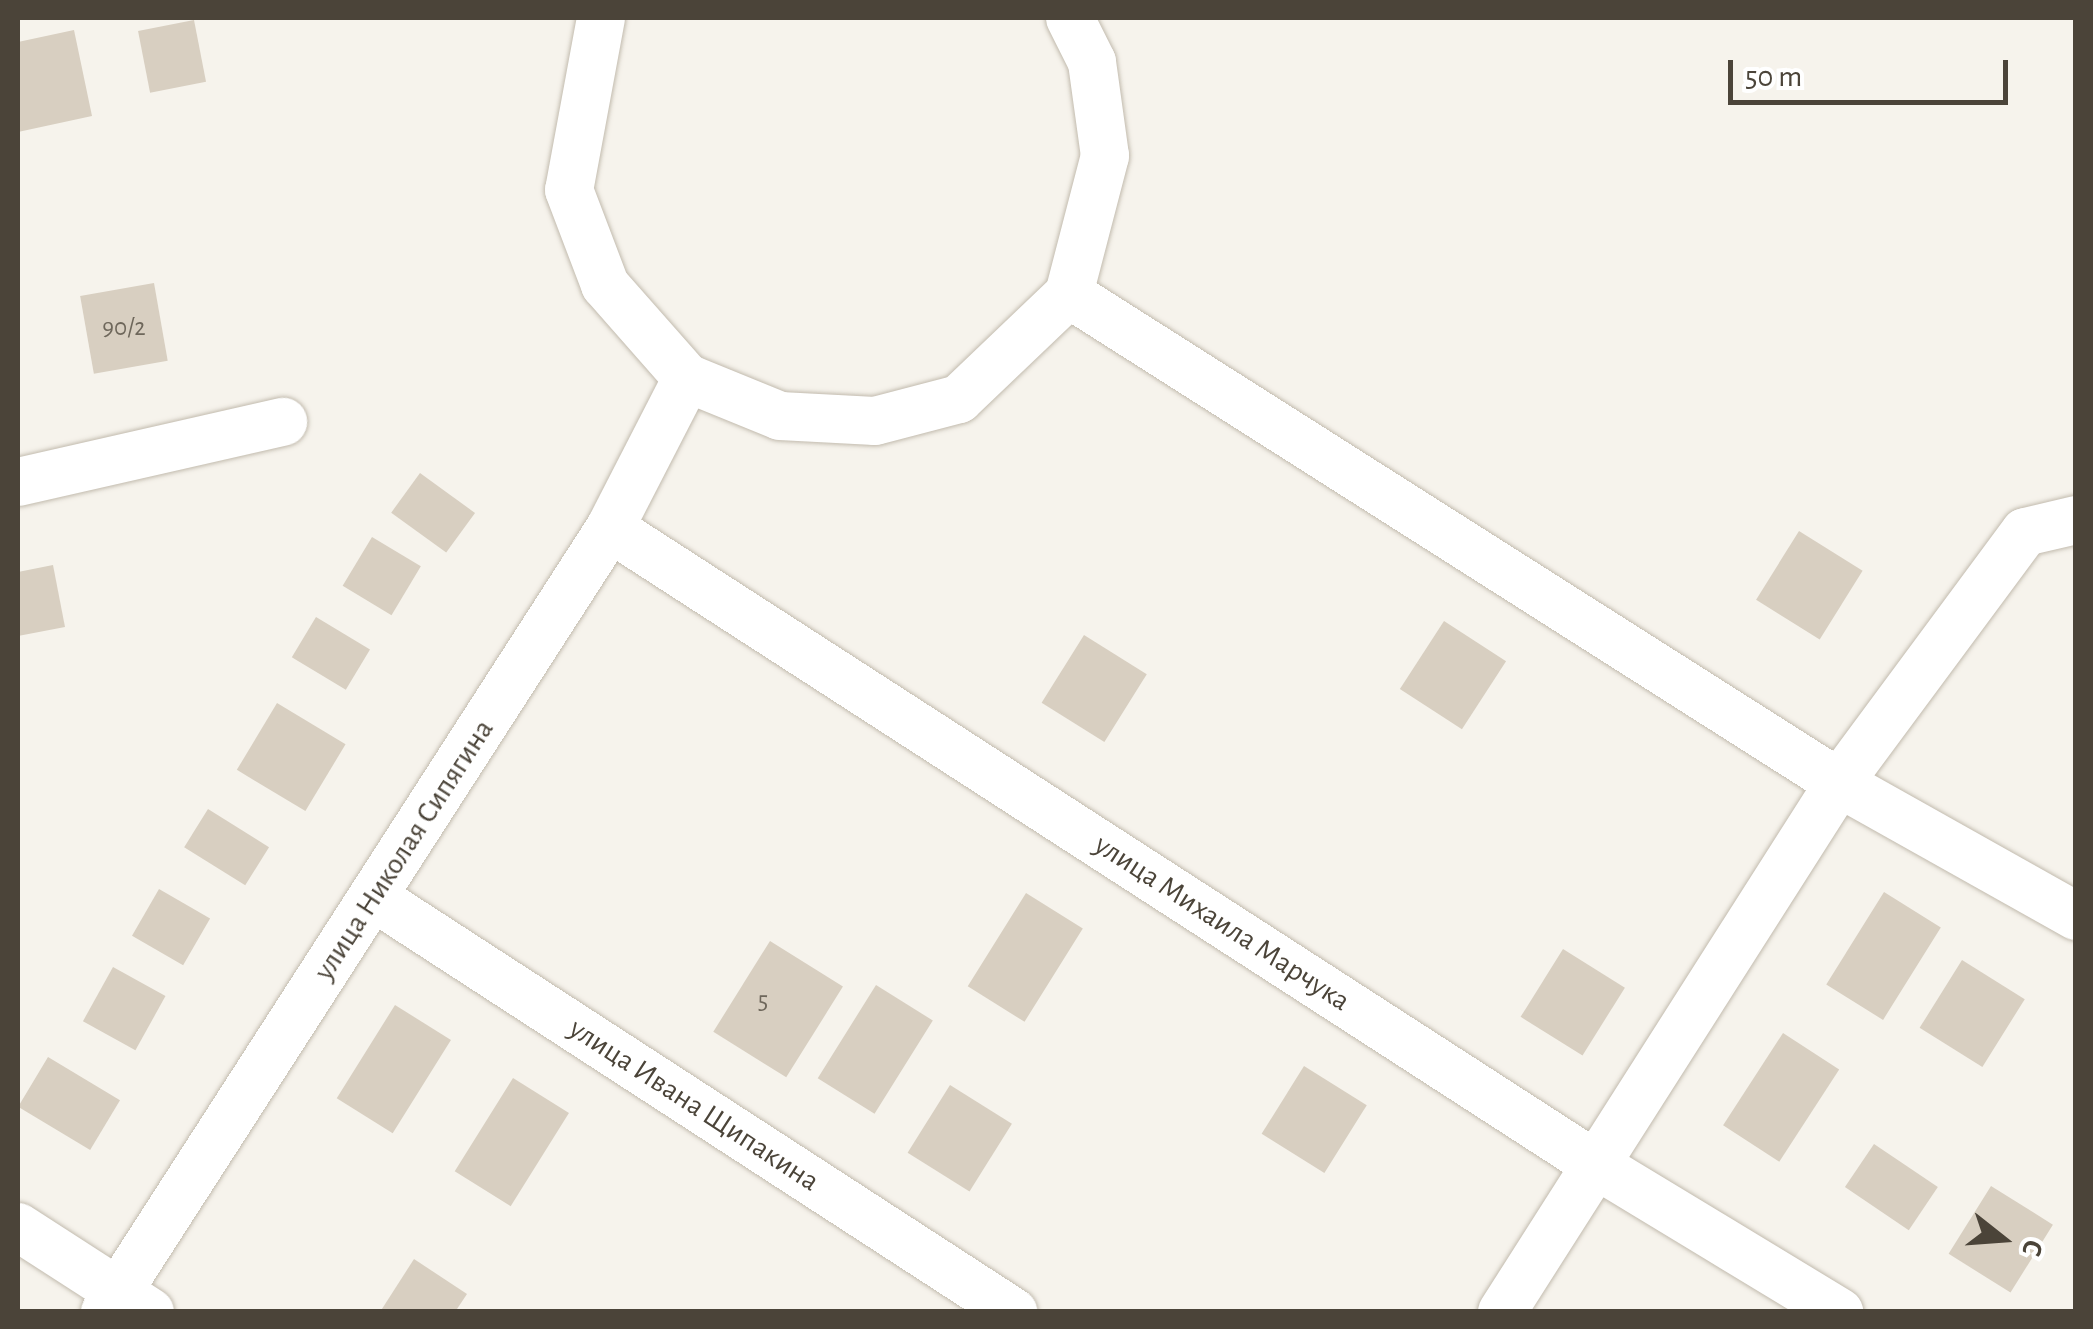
<!DOCTYPE html>
<html>
<head>
<meta charset="utf-8">
<style>
  body { margin:0 }
  #map { position:relative; width:2093px; height:1329px; overflow:hidden; background:#f6f3ec; font-family:"Alegreya Sans",sans-serif }
  div>[style] { position:absolute }
  [style*='--x'] { left:calc(var(--x)*1px); top:calc(var(--y)*1px); width:calc(var(--w)*1px); rotate:calc(var(--a)*1deg) }
  .building>* { inset:0; background:#d8cfc1; transform-origin:0 0 }
  .roads { filter:drop-shadow(0 0 2px #c2bbae) drop-shadow(0 0 2px #c2bbae) }
  .minor>* { height:48px; margin:-24px; padding:0 24px; transform-origin:24px; border-radius:24px; background:#fff }
  span { translate:-50% -50%; white-space:nowrap; text-align:center; line-height:1.15; -webkit-text-stroke:8px #fff; paint-order:stroke }
  .number-label { font-size:25px; color:#6e675b }
  .number-label span { -webkit-text-stroke-width:0 }
  .street-label { font-size:30px; color:#4b4439 }
  .frame { position:absolute; inset:0; border:20px solid #4b4439; pointer-events:none }
  .north { position:absolute; left:1953px; top:1189px; width:100px; height:100px; -webkit-text-stroke:8px #fff; paint-order:stroke; rotate:107deg; font-size:28px; font-weight:700; line-height:40px; text-align:center; color:#4b4439 }
  .north::after { content:''; display:block; margin:auto; width:35px; height:45px; background:#4b4439; clip-path:polygon(50% 0,100% 100%,50% 72%,0 100%) }
  .scale { position:absolute; left:1728px; top:60px; width:280px; height:45px; box-sizing:border-box; border:5px solid #4b4439; border-top:0; padding-left:12px; font-size:30px; line-height:35px; white-space:nowrap; color:#4b4439; -webkit-text-stroke:8px #fff; paint-order:stroke }
</style>
</head>
<body>
<div id="map">
  <div class="building">
    <div style="left:194px;top:20px;width:63px;height:57px;rotate:79deg"></div>
    <div style="clip-path:polygon(74px 30px,92px 116px,18px 132px,18px 42px)"></div>
    <div style="left:154px;top:283px;width:79px;height:75px;rotate:80deg"></div>
    <div style="left:420px;top:473px;width:68px;height:49px;rotate:36deg"></div>
    <div style="left:1799px;top:531px;width:75px;height:81px;rotate:32deg"></div>
    <div style="left:372px;top:537px;width:57px;height:57px;rotate:31deg"></div>
    <div style="clip-path:polygon(53px 565px,65px 627px,18px 636px,18px 572px)"></div>
    <div style="left:316px;top:617px;width:63px;height:47px;rotate:31deg"></div>
    <div style="left:1444px;top:621px;width:74px;height:81px;rotate:33deg"></div>
    <div style="left:1084px;top:635px;width:74px;height:80px;rotate:32deg"></div>
    <div style="left:277px;top:703px;width:80px;height:78px;rotate:31deg"></div>
    <div style="left:208px;top:809px;width:72px;height:45px;rotate:32deg"></div>
    <div style="left:159px;top:889px;width:59px;height:54px;rotate:30deg"></div>
    <div style="left:1884px;top:892px;width:67px;height:109px;rotate:32deg"></div>
    <div style="left:1026px;top:893px;width:67px;height:110px;rotate:32deg"></div>
    <div style="left:770px;top:941px;width:86px;height:107px;rotate:32deg"></div>
    <div style="left:1563px;top:949px;width:73px;height:80px;rotate:32deg"></div>
    <div style="left:1962px;top:960px;width:74px;height:80px;rotate:32deg"></div>
    <div style="left:113px;top:967px;width:60px;height:62px;rotate:29deg"></div>
    <div style="left:876px;top:985px;width:67px;height:110px;rotate:32deg"></div>
    <div style="left:395px;top:1005px;width:66px;height:110px;rotate:32deg"></div>
    <div style="left:1783px;top:1033px;width:67px;height:110px;rotate:33deg"></div>
    <div style="left:48px;top:1057px;width:84px;height:58px;rotate:31deg"></div>
    <div style="left:1304px;top:1066px;width:74px;height:80px;rotate:32deg"></div>
    <div style="left:513px;top:1078px;width:66px;height:110px;rotate:32deg"></div>
    <div style="left:950px;top:1085px;width:73px;height:80px;rotate:32deg"></div>
    <div style="left:1874px;top:1144px;width:77px;height:52px;rotate:34deg"></div>
    <div style="left:1991px;top:1186px;width:73px;height:80px;rotate:32deg"></div>
    <div style="clip-path:polygon(414px 1259px,467px 1294px,455px 1312px,380px 1312px)"></div>
  </div>
  <div class="roads">
    <div class="minor">
      <div style="--x:601;--y:18;--w:175;--a:100.5"></div>
      <div style="--x:569;--y:190;--w:102;--a:69.2"></div>
      <div style="--x:605;--y:285;--w:124;--a:48.6"></div>
      <div style="--x:687;--y:378;--w:100;--a:22.2"></div>
      <div style="--x:780;--y:416;--w:95;--a:3"></div>
      <div style="--x:875;--y:421;--w:87;--a:-14.7"></div>
      <div style="--x:959;--y:399;--w:152;--a:-43.7"></div>
      <div style="--x:1069;--y:294;--w:143;--a:-75.4"></div>
      <div style="--x:1105;--y:156;--w:95;--a:-97.9"></div>
      <div style="--x:1092;--y:62;--w:49;--a:-116.6"></div>
      <div style="--x:1069;--y:294;--w:912;--a:32.42"></div>
      <div style="--x:1839;--y:783;--w:272;--a:29.3"></div>
      <div style="--x:18;--y:482;--w:272;--a:-12.8"></div>
      <div style="--x:610;--y:528;--w:1170;--a:32.86"></div>
      <div style="--x:1593;--y:1163;--w:288;--a:31.2"></div>
      <div style="--x:375;--y:898;--w:761;--a:32.98"></div>
      <div style="--x:18;--y:1227;--w:157;--a:32.8"></div>
      <div style="--x:105;--y:1312;--w:933;--a:-57.21"></div>
      <div style="--x:610;--y:528;--w:169;--a:-62.8"></div>
      <div style="--x:1502;--y:1312;--w:627;--a:-57.5"></div>
      <div style="--x:1839;--y:783;--w:312;--a:-53.5"></div>
      <div style="--x:2025;--y:532;--w:52;--a:-13.2"></div>
    </div>
  </div>
  <div class="number-label">
    <span style="left:124px;top:328px">90/2</span>
    <span style="left:763px;top:1001px">5</span>
  </div>
  <div class="street-label">
    <span style="left:404px;top:850px;rotate:-57deg">улица Николая Сипягина</span>
    <span style="left:1222px;top:923px;rotate:33deg">улица Михаила Марчука</span>
    <span style="left:694px;top:1105px;rotate:33deg">улица Ивана Щипакина</span>
  </div>
  <div class="frame"></div>
  <div class="north">С</div>
  <div class="scale">50 m</div>
</div>
</body>
</html>
